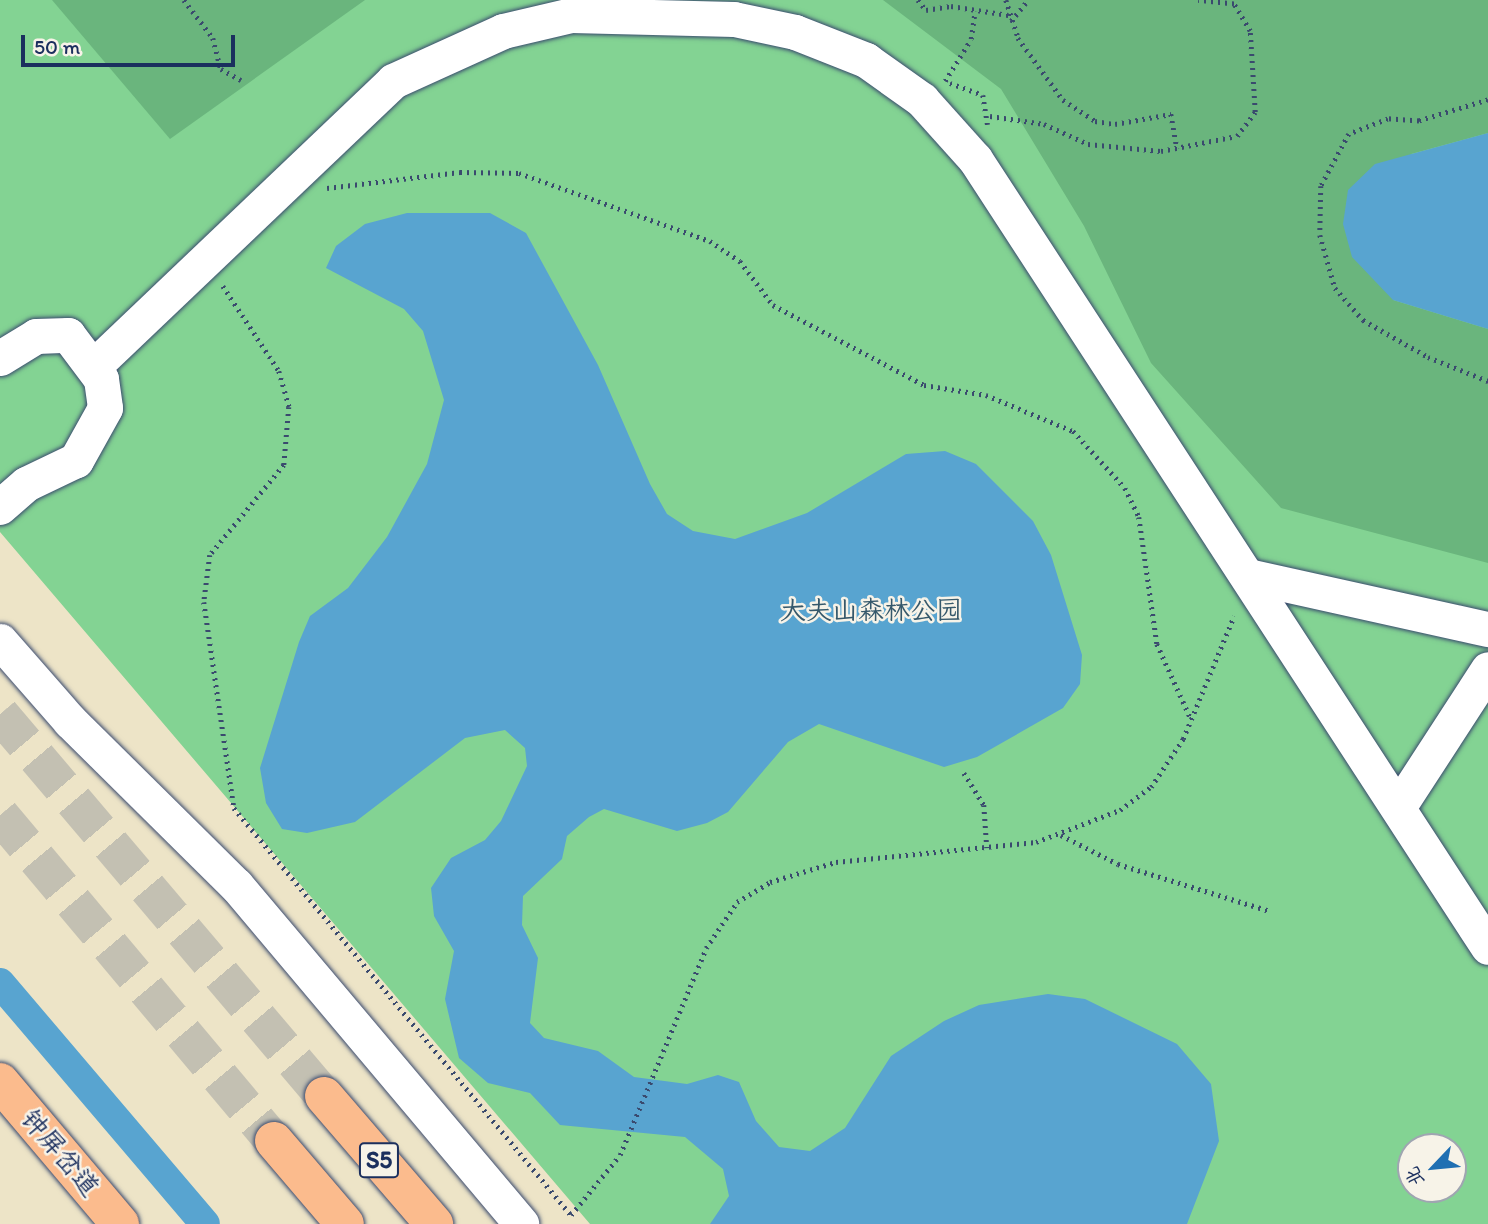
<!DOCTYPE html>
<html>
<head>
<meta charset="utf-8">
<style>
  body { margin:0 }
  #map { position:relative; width:1488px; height:1224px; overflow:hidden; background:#ede4c7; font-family:Itim,"LXGW WenKai TC",sans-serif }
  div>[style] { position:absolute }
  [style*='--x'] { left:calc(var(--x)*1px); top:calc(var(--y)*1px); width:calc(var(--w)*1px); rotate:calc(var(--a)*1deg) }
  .green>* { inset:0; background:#83d393 }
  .forest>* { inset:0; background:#6ab57d }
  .water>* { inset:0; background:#58a4d0 }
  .canal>* { height:30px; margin:-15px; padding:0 15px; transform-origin:15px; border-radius:15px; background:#58a4d0 }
  .highway-tunnel>* { height:38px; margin-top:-19px; transform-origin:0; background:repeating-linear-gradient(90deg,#c3c0b2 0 38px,transparent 0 57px) }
  .path>* { height:4.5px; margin-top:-2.25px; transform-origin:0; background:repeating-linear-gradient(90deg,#3a4a6e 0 2px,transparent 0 7px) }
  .roads { filter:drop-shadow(0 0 2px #3a4a6e) drop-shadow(0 0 2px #3a4a6e) }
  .minor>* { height:35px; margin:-17.5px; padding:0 17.5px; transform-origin:17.5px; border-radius:17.5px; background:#fff }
  .major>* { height:38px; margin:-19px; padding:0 19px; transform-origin:19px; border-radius:19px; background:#fbbb8d }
  .highway>* { height:38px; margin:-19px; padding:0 19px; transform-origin:19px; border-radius:19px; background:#fbbb8d }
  span { translate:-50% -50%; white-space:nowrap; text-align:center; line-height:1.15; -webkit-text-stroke:5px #f7f3e8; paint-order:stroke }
  .shield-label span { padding:2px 5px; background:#f7f3e8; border:2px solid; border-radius:5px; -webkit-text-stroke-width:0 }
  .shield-label { font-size:24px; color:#1b2f5e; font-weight:700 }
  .park-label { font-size:26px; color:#35586b }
  .street-label { font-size:26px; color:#1b2f5e }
  .north { position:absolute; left:1397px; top:1133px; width:70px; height:70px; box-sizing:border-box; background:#f7f3e8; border:2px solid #9fa5b1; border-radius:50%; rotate:244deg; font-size:19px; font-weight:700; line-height:28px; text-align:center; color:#1b2f5e }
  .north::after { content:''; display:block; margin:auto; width:24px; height:32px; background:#1f6fb2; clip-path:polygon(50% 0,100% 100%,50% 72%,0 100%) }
  .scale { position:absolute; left:21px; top:35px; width:214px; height:32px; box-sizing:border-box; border:4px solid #1b2f5e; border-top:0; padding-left:9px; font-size:21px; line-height:24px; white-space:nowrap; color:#1b2f5e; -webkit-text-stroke:5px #f7f3e8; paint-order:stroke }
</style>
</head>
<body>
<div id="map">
  <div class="green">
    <div style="clip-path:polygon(evenodd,0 0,1488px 0,1488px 1224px,590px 1224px,0 532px,0 0,1411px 1147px,1453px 1147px,1453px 1189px,1411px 1189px,1411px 1147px)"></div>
  </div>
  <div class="forest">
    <div style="clip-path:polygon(52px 0,365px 0,170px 139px)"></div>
    <div style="clip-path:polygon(883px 0,1488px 0,1488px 133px,1411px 154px,1393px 300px,1488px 329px,1488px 563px,1281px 508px,1151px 363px,1084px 226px,1001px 89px)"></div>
  </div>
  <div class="water">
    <div style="clip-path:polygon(1488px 133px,1488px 329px,1393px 300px,1352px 257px,1343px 224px,1348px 190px,1375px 164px)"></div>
    <div style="clip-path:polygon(407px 213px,490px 213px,526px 233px,598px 365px,650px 484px,667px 514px,693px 531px,735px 539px,807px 513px,906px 454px,945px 451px,976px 464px,1033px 521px,1051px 555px,1082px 655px,1080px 684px,1063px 708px,977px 757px,944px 767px,819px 724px,788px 742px,728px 812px,707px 823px,677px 831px,604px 809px,589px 817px,567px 836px,562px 859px,523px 896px,522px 925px,538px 958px,530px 1023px,544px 1038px,598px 1051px,634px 1077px,687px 1084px,718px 1075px,739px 1082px,756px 1121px,779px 1147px,810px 1151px,845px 1128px,891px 1056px,944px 1021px,979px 1005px,1048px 994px,1085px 999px,1177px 1044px,1211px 1084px,1219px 1141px,1187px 1224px,710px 1224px,729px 1196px,723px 1169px,685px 1137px,560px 1125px,530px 1093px,488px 1083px,459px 1058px,445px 999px,454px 951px,434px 916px,431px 888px,451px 858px,485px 840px,501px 821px,527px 766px,525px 748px,505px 730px,465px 738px,355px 822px,307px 833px,282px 829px,266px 803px,260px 768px,299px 642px,310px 616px,348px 588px,387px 537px,427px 464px,444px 400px,423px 331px,404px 309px,326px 268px,336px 246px,365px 224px)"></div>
  </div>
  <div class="canal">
    <div style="--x:0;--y:983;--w:316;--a:49.6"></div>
  </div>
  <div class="highway-tunnel">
    <div style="--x:0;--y:714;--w:501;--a:49.7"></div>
    <div style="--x:0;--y:815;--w:426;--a:50"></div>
  </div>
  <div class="path">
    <div style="--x:184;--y:0;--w:48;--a:52.7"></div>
    <div style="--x:213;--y:38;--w:32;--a:76"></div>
    <div style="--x:221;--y:69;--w:23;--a:29"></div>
    <div style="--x:918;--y:0;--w:13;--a:51"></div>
    <div style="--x:926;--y:10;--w:25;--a:-9"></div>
    <div style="--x:951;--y:6;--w:58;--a:9"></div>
    <div style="--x:1006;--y:0;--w:40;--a:72"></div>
    <div style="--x:1018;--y:38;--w:77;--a:54"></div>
    <div style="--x:1063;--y:100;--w:38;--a:33"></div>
    <div style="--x:1095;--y:121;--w:20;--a:9"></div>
    <div style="--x:1115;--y:124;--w:57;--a:-10.1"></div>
    <div style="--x:1171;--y:114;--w:35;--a:80"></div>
    <div style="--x:1011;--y:21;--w:27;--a:-51"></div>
    <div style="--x:945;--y:81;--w:49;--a:-58.2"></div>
    <div style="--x:971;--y:39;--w:28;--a:-82"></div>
    <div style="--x:950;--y:83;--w:35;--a:20"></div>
    <div style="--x:983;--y:95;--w:30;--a:81"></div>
    <div style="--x:1488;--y:100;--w:72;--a:163.1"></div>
    <div style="--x:1419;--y:121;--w:31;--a:-176"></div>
    <div style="--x:1388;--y:119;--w:42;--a:159"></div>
    <div style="--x:1349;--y:134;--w:59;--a:118.3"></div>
    <div style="--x:1321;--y:186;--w:49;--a:91.2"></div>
    <div style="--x:1320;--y:235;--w:55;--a:74.2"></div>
    <div style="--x:1335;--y:288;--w:43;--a:48.8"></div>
    <div style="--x:1363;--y:320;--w:75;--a:29.6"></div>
    <div style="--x:1428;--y:357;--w:65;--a:21.8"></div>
    <div style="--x:990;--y:116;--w:55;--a:8.4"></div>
    <div style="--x:1044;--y:124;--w:48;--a:24.4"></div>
    <div style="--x:1088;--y:144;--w:73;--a:5.5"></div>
    <div style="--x:1161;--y:151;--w:77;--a:-11.2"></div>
    <div style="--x:1237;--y:136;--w:30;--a:-53"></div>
    <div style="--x:1255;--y:112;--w:81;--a:-93.5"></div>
    <div style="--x:1250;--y:31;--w:31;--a:-121"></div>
    <div style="--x:1234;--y:4;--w:36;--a:-174"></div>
    <div style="--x:327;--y:188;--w:134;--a:-6.9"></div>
    <div style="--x:460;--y:172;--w:59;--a:1"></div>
    <div style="--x:519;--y:173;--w:203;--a:19.6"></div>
    <div style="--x:710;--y:241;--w:36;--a:34"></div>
    <div style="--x:740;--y:261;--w:55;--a:53.1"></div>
    <div style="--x:773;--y:305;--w:171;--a:27.9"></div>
    <div style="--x:924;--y:385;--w:63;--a:9.2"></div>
    <div style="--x:986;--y:395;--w:94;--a:22.5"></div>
    <div style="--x:1073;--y:431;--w:77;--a:47.6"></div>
    <div style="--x:1125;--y:488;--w:32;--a:64"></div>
    <div style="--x:1139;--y:517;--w:128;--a:81.9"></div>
    <div style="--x:1157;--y:644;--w:82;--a:65.6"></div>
    <div style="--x:223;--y:286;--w:102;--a:56.6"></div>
    <div style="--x:279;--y:371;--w:37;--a:74"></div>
    <div style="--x:289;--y:407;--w:58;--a:94.9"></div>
    <div style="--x:284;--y:465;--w:117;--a:129.4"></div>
    <div style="--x:210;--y:555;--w:47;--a:97.3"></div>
    <div style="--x:204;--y:602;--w:208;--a:81.7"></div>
    <div style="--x:234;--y:808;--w:528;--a:50.37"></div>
    <div style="--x:571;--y:1215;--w:77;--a:-50.8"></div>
    <div style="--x:620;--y:1155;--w:224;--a:-67.4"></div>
    <div style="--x:706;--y:948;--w:55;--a:-56"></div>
    <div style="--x:737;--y:902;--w:39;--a:-31"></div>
    <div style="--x:770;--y:882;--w:69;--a:-16.9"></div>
    <div style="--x:836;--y:862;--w:201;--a:-5.7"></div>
    <div style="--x:1036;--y:842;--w:90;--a:-20.9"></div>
    <div style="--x:1120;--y:810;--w:39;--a:-37"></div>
    <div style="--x:1151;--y:787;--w:58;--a:-56.3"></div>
    <div style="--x:1183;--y:739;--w:133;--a:-67.5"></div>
    <div style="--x:964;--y:773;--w:38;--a:58"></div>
    <div style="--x:984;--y:805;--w:43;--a:86"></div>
    <div style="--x:1061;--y:835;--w:64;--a:27"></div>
    <div style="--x:1118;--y:864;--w:159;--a:17.2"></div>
  </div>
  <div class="roads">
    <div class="minor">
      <div style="--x:0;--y:358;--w:42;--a:-31.4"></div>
      <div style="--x:36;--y:336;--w:32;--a:-2"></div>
      <div style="--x:68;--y:335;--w:55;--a:53.1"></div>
      <div style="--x:101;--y:379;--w:29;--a:82"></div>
      <div style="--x:105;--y:408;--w:60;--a:119.1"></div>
      <div style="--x:76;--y:460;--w:55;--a:154.4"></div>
      <div style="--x:26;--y:484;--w:35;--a:139"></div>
      <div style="--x:94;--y:366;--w:413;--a:-43.6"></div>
      <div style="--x:393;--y:81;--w:121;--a:-24.4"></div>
      <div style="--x:503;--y:31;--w:70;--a:-13.2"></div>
      <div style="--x:571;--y:15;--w:163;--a:1.4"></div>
      <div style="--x:734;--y:19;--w:62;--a:12"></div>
      <div style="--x:795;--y:32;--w:76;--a:21.5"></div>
      <div style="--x:866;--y:60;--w:69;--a:35.5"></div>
      <div style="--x:922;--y:100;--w:79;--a:48.1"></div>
      <div style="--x:975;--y:159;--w:940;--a:56.94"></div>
      <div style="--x:1248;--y:576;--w:246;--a:12.5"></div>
      <div style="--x:0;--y:641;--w:106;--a:48.8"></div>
      <div style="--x:70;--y:721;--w:233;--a:44.7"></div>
      <div style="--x:236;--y:885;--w:443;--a:49.9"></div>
      <div style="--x:1399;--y:806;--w:163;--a:-57"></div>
    </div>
    <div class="major">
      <div style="--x:0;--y:1082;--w:186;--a:49.8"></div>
    </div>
    <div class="highway">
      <div style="--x:324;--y:1096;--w:169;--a:49.3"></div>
      <div style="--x:274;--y:1141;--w:109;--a:49.5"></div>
    </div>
  </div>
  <div class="shield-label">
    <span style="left:379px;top:1160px">S5</span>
  </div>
  <div class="park-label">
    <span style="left:871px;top:611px">大夫山森林公园</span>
  </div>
  <div class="street-label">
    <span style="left:60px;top:1153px;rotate:50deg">钟屏岔道</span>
  </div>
  <div class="north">北</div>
  <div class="scale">50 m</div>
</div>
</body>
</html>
